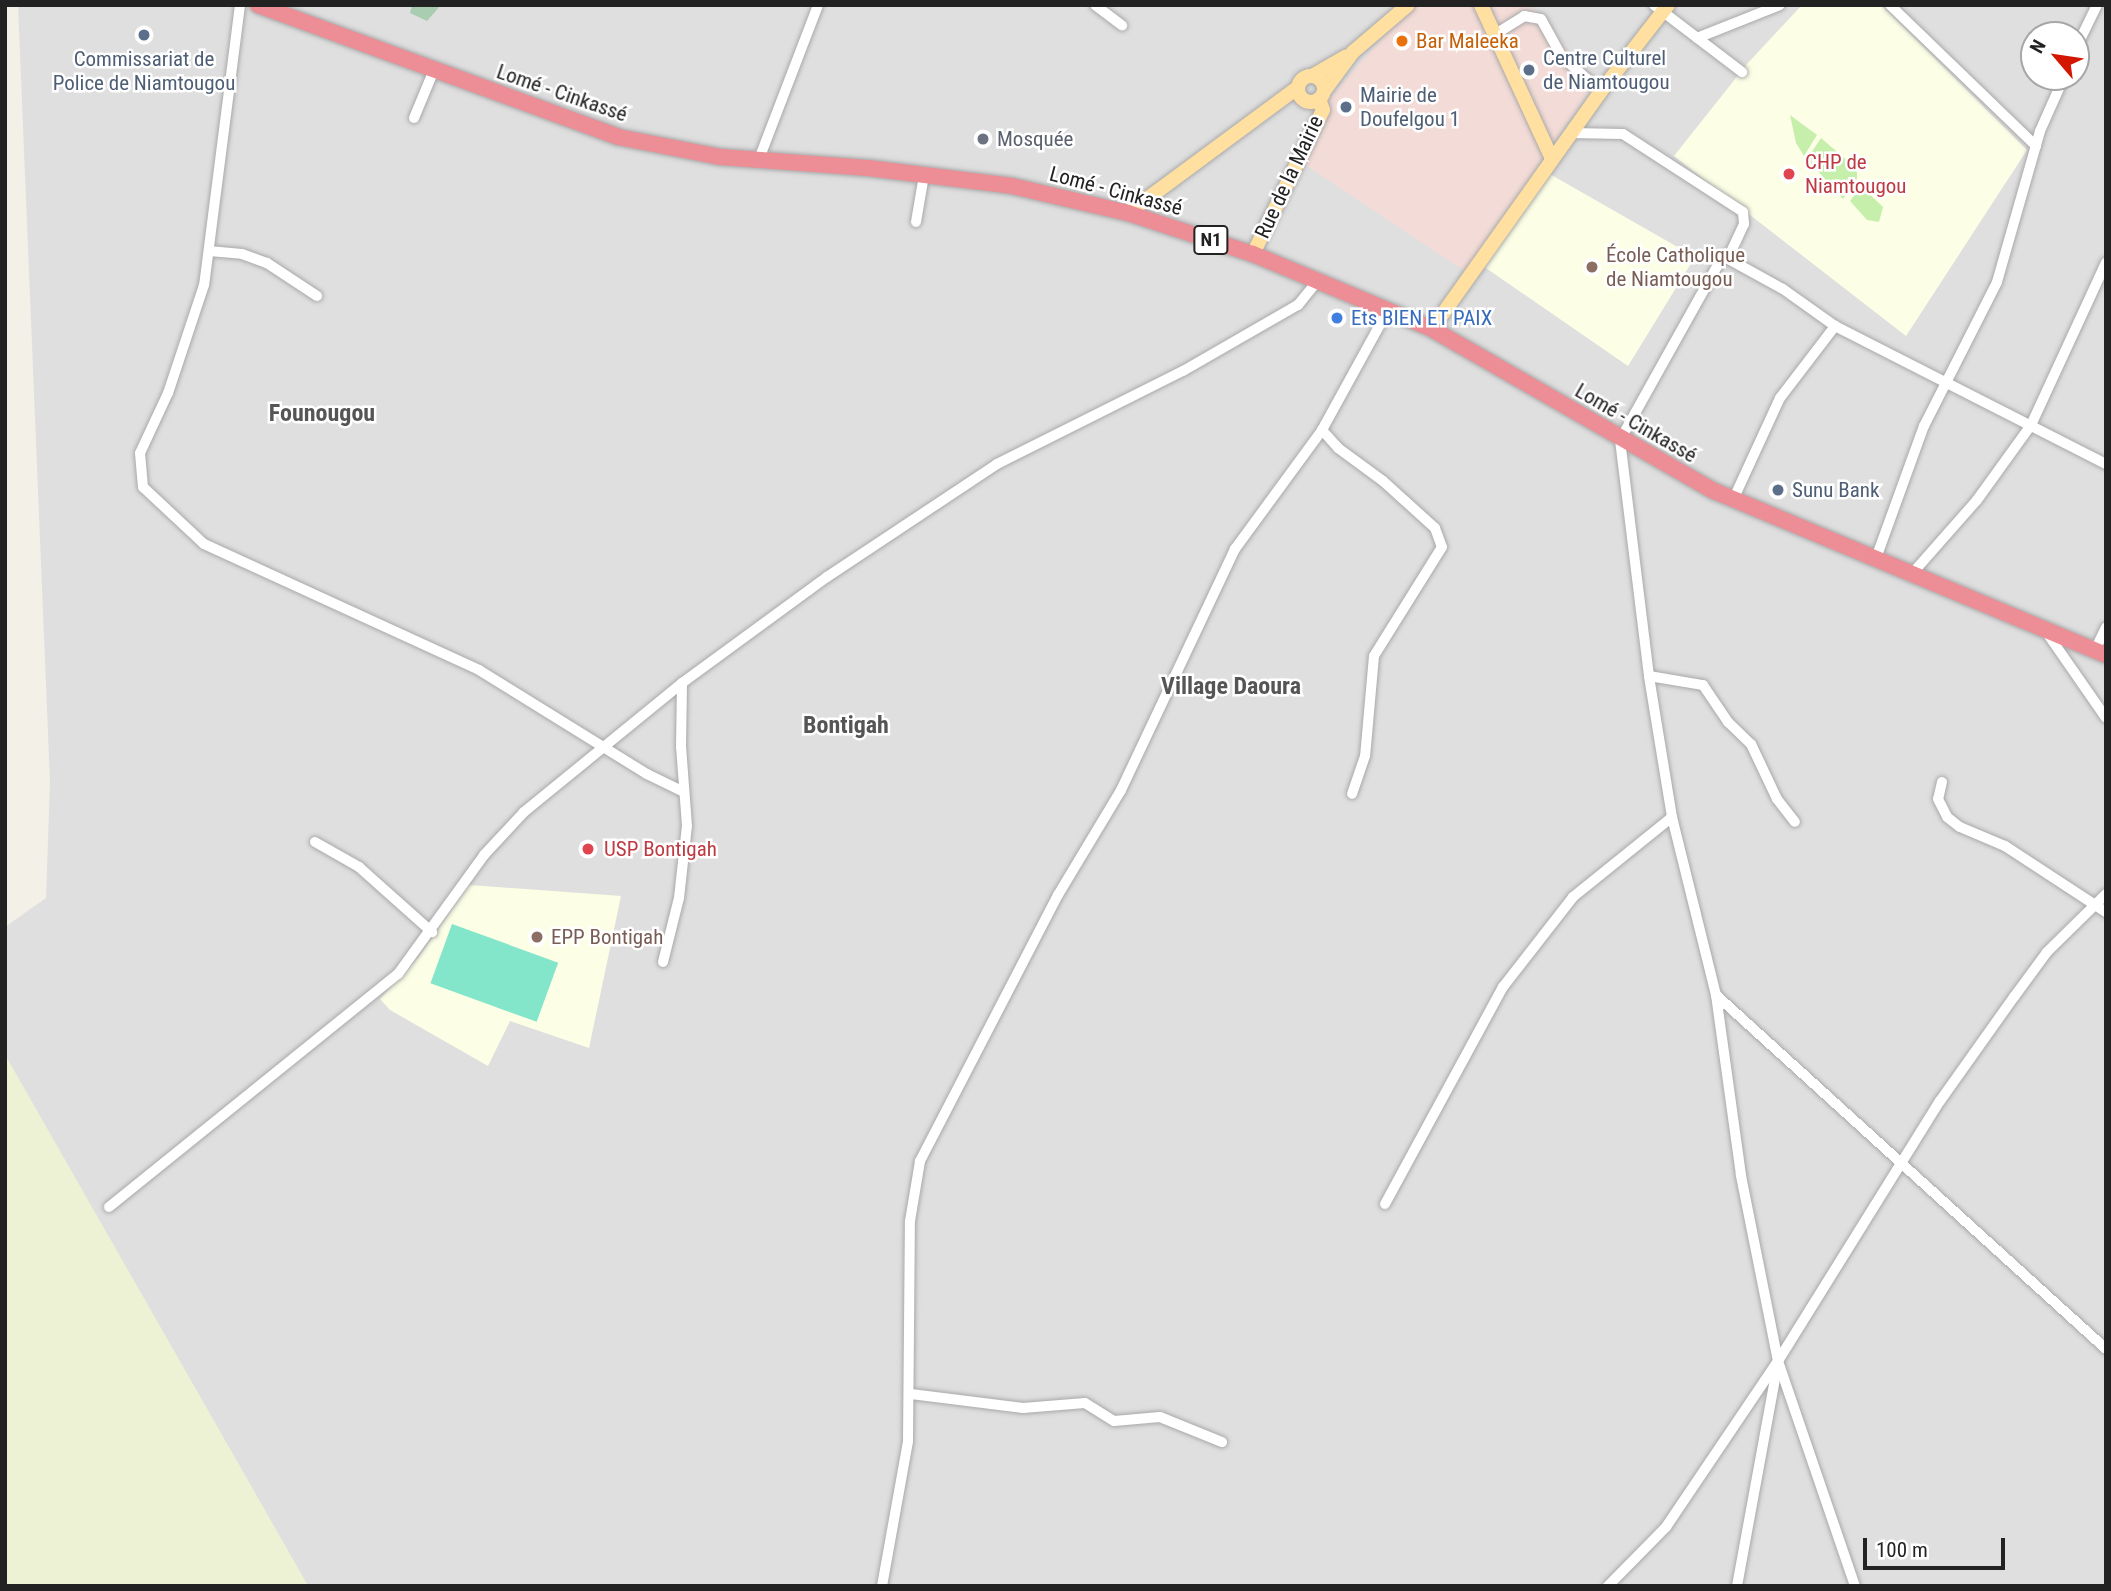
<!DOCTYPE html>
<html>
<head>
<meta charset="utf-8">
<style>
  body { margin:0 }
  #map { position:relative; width:2111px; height:1591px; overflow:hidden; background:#f3f0e8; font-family:"Roboto Condensed",sans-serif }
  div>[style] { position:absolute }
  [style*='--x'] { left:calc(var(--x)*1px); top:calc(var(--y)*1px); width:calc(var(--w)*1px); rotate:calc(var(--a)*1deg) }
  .residential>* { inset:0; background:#e0dfdf }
  .commercial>* { inset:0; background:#f3dbd7 }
  .education>* { inset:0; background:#fcffe5 }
  .farmland>* { inset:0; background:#ecf2d3 }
  .grass>* { inset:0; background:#c6efac }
  .cemetery>* { inset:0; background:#a8cdb1 }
  .pitch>* { inset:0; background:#83e5c9; transform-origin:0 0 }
  .roads { filter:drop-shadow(0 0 2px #a9a9a9) drop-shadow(0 0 2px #a9a9a9) }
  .minor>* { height:10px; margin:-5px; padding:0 5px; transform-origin:5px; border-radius:5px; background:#fff }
  .major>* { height:14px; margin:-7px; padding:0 7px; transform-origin:7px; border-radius:7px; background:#ffe0a1 }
  .major>.ring { margin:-7px; padding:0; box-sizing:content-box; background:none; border:14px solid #ffe0a1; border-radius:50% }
  .highway>* { height:16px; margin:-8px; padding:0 8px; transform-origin:8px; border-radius:8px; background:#ed8d95 }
  .dots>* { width:19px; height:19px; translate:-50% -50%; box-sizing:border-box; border:4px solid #fff; border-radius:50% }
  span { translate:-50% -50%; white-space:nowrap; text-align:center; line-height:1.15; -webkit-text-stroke:5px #fff; paint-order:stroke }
  .shield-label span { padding:2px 5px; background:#fff; border:2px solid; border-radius:5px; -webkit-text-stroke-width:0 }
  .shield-label { font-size:19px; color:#222; font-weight:700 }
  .food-label { font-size:21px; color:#c56008 }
  .left { translate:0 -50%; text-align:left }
  .service-label { font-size:21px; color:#4e5e75 }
  .street-label { font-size:21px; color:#222 }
  .worship-label { font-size:21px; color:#5b616d }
  .health-label { font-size:21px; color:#be3a42 }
  .education-label { font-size:21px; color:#785e54 }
  .shop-label { font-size:21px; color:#366cbe }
  .quarter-label { font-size:24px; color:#555; font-weight:700 }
  .frame { position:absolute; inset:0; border:7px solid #222; pointer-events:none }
  .north { position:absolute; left:2020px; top:21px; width:70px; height:70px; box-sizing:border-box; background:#fff; border:2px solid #a7a7a7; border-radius:50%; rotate:299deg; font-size:19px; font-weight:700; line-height:28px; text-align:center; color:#222 }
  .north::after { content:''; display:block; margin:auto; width:24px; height:32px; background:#d41600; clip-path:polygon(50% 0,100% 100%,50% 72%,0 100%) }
  .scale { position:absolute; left:1863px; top:1538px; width:142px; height:32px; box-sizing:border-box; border:4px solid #222; border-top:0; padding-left:9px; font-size:21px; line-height:24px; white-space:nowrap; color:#222; -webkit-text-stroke:5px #fff; paint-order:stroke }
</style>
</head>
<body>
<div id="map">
  <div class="residential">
    <div style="clip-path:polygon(evenodd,18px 5px,2106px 5px,2106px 1586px,308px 1586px,5px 1055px,5px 927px,46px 898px,50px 782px,18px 5px,2034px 35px,2076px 35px,2076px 77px,2034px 77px,2034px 35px)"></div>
  </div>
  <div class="commercial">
    <div style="clip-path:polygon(1418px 5px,1531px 7px,1595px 82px,1466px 272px,1301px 162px,1322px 107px,1389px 30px)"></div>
  </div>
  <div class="education">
    <div style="clip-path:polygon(1802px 5px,1881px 5px,2027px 150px,1906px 336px,1674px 156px,1747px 64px)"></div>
    <div style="clip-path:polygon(1548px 173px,1695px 257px,1628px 366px,1483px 266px)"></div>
    <div style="clip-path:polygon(469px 885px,621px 896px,589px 1048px,510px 1021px,488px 1066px,390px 1010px,380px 999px,419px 957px)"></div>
  </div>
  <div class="farmland">
    <div style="clip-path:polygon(5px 1055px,308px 1586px,5px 1586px)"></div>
  </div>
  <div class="grass">
    <div style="clip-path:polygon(1790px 115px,1817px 135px,1804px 156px,1796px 143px)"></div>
    <div style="clip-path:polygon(1821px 138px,1857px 169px,1857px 179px,1843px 199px,1807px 159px)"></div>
    <div style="clip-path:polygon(1861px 186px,1883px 207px,1879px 222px,1867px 220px,1850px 201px)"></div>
  </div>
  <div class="cemetery">
    <div style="clip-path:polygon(412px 5px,441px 5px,427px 21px,410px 13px)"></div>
  </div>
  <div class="pitch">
    <div style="left:452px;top:924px;width:113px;height:63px;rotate:20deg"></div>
  </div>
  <div class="roads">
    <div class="minor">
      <div style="--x:240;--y:5;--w:282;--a:97.3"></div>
      <div style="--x:204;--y:285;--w:114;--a:108.4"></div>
      <div style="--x:168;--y:393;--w:66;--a:115"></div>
      <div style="--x:140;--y:453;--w:34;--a:85"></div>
      <div style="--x:143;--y:487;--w:83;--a:43.1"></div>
      <div style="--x:204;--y:544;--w:302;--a:24.6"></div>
      <div style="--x:479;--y:670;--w:198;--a:31.8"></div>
      <div style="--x:647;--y:774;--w:41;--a:25.9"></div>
      <div style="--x:1095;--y:5;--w:34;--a:37"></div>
      <div style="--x:1654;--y:5;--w:111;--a:37.3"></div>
      <div style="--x:1890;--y:5;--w:203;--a:44"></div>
      <div style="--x:1494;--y:35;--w:36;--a:-32"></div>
      <div style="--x:1524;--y:16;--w:17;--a:10"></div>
      <div style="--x:1541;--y:19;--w:43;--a:61.1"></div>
      <div style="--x:1562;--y:57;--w:52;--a:41.1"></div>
      <div style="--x:1697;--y:38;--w:89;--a:-21.7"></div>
      <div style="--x:2076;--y:48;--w:48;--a:-64"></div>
      <div style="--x:414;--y:118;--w:52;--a:-67.4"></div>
      <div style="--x:1571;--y:133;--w:52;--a:1.1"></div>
      <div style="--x:1623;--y:134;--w:143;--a:33"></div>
      <div style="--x:1743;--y:212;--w:12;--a:85"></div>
      <div style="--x:1744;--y:224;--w:38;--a:115"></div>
      <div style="--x:759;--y:159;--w:165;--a:-69"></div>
      <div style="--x:916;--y:222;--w:48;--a:-80.3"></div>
      <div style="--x:209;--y:251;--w:33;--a:5"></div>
      <div style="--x:242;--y:254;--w:27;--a:20"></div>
      <div style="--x:267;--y:263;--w:60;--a:33.4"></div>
      <div style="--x:1322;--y:430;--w:24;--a:48"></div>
      <div style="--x:1338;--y:448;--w:56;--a:36.3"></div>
      <div style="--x:1383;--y:481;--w:70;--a:42.1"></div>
      <div style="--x:1435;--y:528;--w:20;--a:70"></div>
      <div style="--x:1442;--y:547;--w:128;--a:122"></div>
      <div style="--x:1374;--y:656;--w:100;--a:95.1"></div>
      <div style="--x:1365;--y:756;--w:40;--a:108.9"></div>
      <div style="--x:1733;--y:500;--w:112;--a:-65.3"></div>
      <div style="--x:1780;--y:398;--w:91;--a:-52.6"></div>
      <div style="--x:1875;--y:561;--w:144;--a:-70.1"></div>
      <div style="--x:1924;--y:426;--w:161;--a:-63.1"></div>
      <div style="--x:1997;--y:282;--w:157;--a:-74.1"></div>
      <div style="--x:2040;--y:131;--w:59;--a:-66"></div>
      <div style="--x:1910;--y:576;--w:101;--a:-48.6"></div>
      <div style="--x:1977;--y:500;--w:92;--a:-54.2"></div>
      <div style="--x:2031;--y:425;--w:179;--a:-65.2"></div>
      <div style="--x:2047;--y:633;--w:103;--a:55.2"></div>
      <div style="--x:2095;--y:650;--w:25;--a:-64"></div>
      <div style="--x:1649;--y:676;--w:55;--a:9.5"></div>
      <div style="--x:1703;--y:685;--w:45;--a:56"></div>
      <div style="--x:1728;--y:722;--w:32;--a:44"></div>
      <div style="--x:1751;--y:744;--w:61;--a:64.7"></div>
      <div style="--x:1777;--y:799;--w:29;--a:52"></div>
      <div style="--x:1942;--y:782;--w:17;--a:103"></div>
      <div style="--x:1938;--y:799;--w:20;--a:63"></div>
      <div style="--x:1947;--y:817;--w:16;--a:38"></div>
      <div style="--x:1960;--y:827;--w:49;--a:22.9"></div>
      <div style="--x:2005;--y:846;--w:121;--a:33.2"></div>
      <div style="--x:315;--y:842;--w:51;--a:29.6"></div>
      <div style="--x:359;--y:867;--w:98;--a:41.7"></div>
      <div style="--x:663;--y:962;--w:66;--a:-76"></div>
      <div style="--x:679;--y:898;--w:72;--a:-83.7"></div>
      <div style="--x:687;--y:826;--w:79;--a:-94.3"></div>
      <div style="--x:681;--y:747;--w:64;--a:-89.1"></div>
      <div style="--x:1716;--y:995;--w:527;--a:42.23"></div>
      <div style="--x:1385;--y:1204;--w:247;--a:-61.5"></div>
      <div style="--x:1503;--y:987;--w:114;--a:-52.1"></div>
      <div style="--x:1573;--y:897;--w:127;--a:-38.9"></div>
      <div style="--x:109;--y:1207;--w:371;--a:-38.9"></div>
      <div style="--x:398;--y:974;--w:147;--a:-54.1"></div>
      <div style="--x:484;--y:855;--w:59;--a:-47.1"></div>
      <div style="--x:524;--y:812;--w:204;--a:-39.2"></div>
      <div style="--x:682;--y:683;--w:180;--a:-36.2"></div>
      <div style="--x:827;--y:577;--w:204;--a:-33.6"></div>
      <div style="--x:997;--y:464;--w:208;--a:-26.6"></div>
      <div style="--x:1183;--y:371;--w:133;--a:-29.9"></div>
      <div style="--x:1298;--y:305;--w:32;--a:-51"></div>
      <div style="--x:911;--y:1394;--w:113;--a:7.1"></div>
      <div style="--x:1023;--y:1408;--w:62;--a:-4.6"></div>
      <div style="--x:1085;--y:1403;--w:34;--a:32"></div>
      <div style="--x:1114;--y:1421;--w:46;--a:-5"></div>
      <div style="--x:1160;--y:1417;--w:67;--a:22"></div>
      <div style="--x:882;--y:1586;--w:147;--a:-79.8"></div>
      <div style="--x:908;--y:1441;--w:220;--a:-89.5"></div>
      <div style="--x:910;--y:1221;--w:61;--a:-80.5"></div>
      <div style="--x:920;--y:1161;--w:300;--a:-62.6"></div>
      <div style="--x:1058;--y:895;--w:122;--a:-59"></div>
      <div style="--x:1121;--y:790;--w:267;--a:-64.7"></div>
      <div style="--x:1235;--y:549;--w:147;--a:-53.8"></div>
      <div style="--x:1322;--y:430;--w:139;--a:-61.2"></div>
      <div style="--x:1608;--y:1586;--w:83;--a:-45.5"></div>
      <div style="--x:1666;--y:1527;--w:200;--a:-56"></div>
      <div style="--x:1778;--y:1361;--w:306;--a:-58.1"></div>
      <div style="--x:1940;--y:1101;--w:128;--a:-54.6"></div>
      <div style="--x:2014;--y:997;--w:56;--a:-53.7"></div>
      <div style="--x:2047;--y:952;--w:83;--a:-44.5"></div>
      <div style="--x:1737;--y:1586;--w:223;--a:-79.6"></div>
      <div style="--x:1855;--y:1586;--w:238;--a:-108.9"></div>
      <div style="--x:1778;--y:1361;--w:190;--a:-101.3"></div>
      <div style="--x:1741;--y:1175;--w:182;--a:-97.9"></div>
      <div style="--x:1716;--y:995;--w:183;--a:-103.9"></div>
      <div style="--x:1672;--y:817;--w:143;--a:-99.3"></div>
      <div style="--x:1649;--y:676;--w:238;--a:-97"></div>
      <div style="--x:1620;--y:440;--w:211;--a:-60.8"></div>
      <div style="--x:1723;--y:256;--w:68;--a:28.8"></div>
      <div style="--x:1783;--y:289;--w:64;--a:35.4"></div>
      <div style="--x:1835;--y:326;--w:304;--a:27"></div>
    </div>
    <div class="major">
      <div style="--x:1481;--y:5;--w:170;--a:65.2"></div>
      <div class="ring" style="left:1298px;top:76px;width:12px;height:12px"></div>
      <div style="--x:1312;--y:76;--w:39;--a:-30"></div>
      <div style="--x:1324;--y:91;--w:49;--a:-53.4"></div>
      <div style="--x:1353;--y:52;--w:72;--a:-40.5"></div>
      <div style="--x:1128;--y:213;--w:210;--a:-36.5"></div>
      <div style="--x:1253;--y:254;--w:160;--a:-64.1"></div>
      <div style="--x:1323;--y:110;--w:12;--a:-110"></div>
      <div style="--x:1432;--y:329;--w:292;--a:-54.6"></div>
      <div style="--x:1601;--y:91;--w:109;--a:-52.1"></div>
    </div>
    <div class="highway">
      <div style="--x:258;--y:5;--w:383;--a:20.1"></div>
      <div style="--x:618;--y:137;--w:105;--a:11"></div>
      <div style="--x:721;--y:157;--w:147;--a:4.3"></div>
      <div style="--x:868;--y:168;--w:145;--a:7.1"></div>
      <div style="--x:1012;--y:186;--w:119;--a:13.1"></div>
      <div style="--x:1128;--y:213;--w:132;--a:18.2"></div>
      <div style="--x:1253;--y:254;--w:194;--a:22.7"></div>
      <div style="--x:1432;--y:329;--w:325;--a:29.9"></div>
      <div style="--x:1714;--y:491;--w:425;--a:22.7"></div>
    </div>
  </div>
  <div class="dots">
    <div style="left:144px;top:35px;background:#5c6f8a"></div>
    <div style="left:1402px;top:41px;background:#e8710a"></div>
    <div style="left:1529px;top:70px;background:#5c6f8a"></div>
    <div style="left:1346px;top:107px;background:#5c6f8a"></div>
    <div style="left:983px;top:139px;background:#6b7280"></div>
    <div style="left:1789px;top:174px;background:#e0444e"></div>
    <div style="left:1592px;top:267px;background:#8d6e63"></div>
    <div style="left:1337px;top:318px;background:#3f7fe0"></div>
    <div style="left:1778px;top:490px;background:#5c6f8a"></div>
    <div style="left:588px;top:849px;background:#e0444e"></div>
    <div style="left:537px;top:937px;background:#8d6e63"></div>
  </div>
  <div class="shield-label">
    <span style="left:1211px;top:240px">N1</span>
  </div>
  <div class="food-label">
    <span class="left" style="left:1416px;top:41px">Bar Maleeka</span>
  </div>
  <div class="service-label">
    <span class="left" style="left:1543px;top:70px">Centre Culturel<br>de Niamtougou</span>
    <span style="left:144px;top:71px">Commissariat de<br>Police de Niamtougou</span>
    <span class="left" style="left:1360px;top:107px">Mairie de<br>Doufelgou 1</span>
    <span class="left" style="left:1792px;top:490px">Sunu Bank</span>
  </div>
  <div class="street-label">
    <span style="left:562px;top:93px;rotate:19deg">Lomé - Cinkassé</span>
    <span style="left:1289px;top:177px;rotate:-65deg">Rue de la Mairie</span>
    <span style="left:1116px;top:191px;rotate:15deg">Lomé - Cinkassé</span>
    <span style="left:1636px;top:423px;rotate:30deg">Lomé - Cinkassé</span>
  </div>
  <div class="worship-label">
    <span class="left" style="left:997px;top:139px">Mosquée</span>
  </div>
  <div class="health-label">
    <span class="left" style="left:1805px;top:174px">CHP de<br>Niamtougou</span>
    <span class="left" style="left:604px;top:849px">USP Bontigah</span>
  </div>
  <div class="education-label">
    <span class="left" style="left:1606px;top:267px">École Catholique<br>de Niamtougou</span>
    <span class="left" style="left:551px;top:937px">EPP Bontigah</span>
  </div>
  <div class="shop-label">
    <span class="left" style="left:1351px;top:318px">Ets BIEN ET PAIX</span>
  </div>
  <div class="quarter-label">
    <span style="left:322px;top:414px">Founougou</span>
    <span style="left:1231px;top:687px">Village Daoura</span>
    <span style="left:846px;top:726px">Bontigah</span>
  </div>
  <div class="frame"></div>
  <div class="north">N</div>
  <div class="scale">100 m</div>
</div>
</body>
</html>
